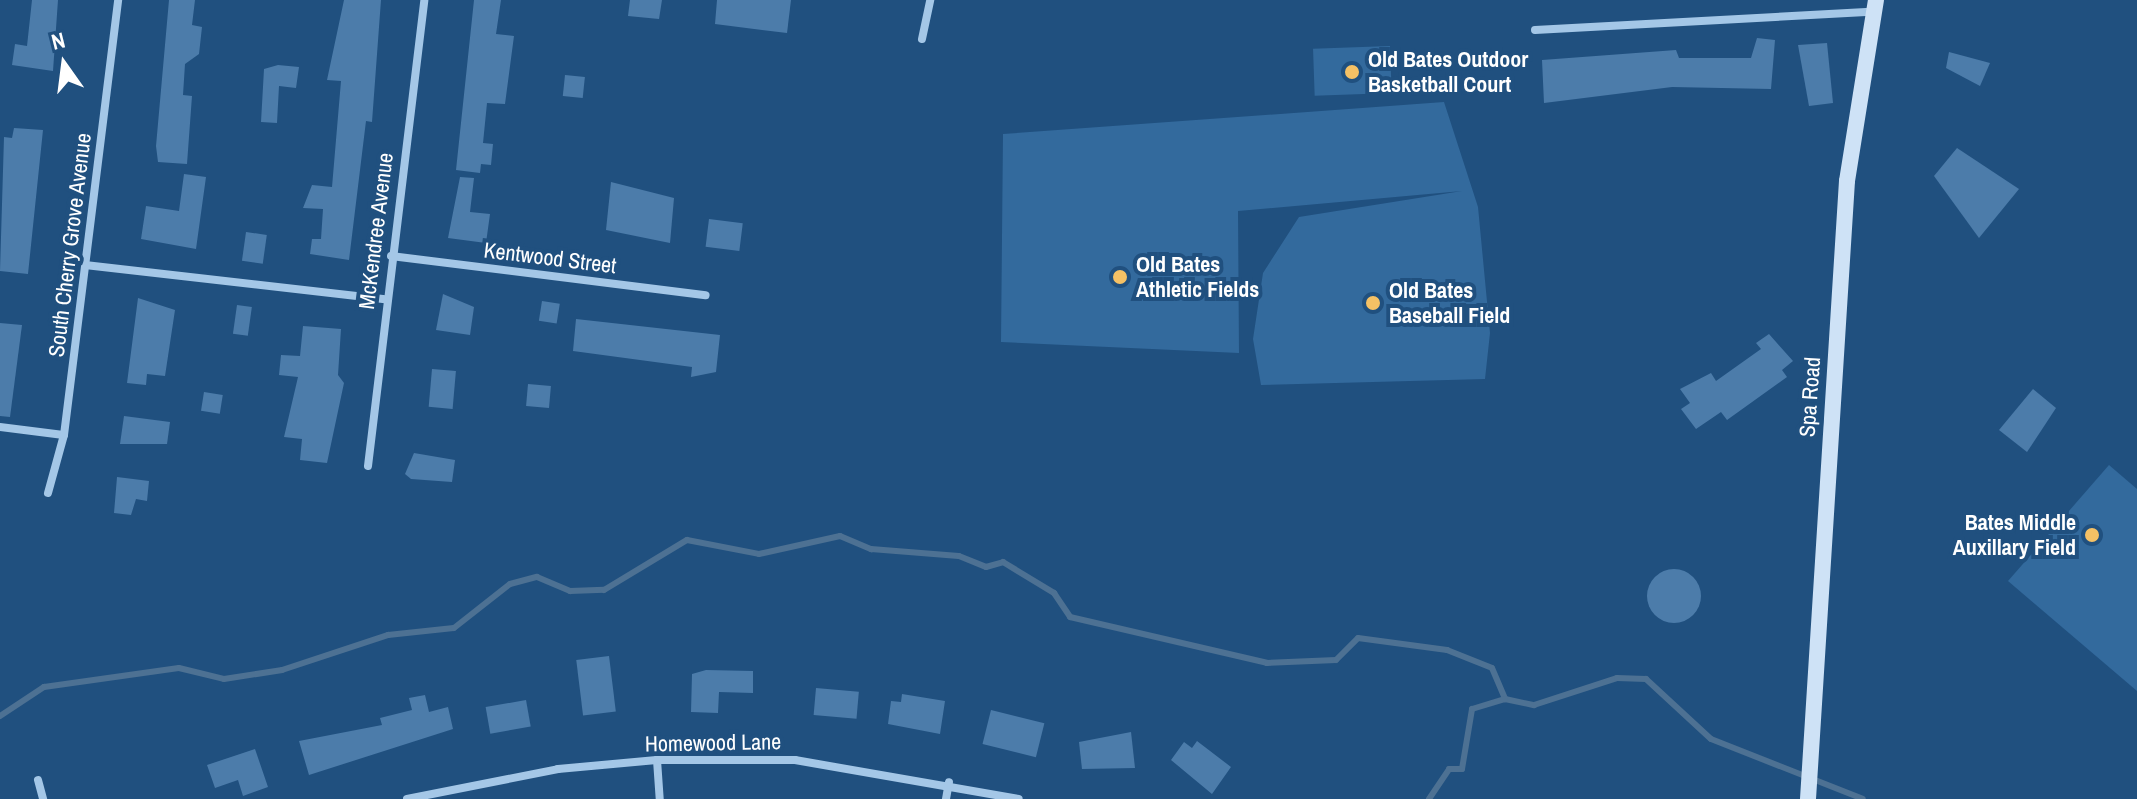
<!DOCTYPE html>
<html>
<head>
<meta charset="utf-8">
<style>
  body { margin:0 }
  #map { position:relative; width:2137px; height:799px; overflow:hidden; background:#20507f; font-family:"Archivo Narrow",sans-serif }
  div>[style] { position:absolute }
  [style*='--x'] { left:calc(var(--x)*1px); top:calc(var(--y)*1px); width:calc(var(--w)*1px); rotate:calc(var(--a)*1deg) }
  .green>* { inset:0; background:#336a9d; transform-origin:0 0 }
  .stream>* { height:6px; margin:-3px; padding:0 3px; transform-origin:3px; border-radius:3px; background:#4d7193 }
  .building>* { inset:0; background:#4c7caa; transform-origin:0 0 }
  .round { border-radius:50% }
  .street>* { height:8px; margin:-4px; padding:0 4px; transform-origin:4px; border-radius:4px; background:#a4c7e7 }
  .secondary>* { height:16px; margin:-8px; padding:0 8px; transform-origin:8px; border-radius:8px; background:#cee2f6 }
  .dots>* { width:22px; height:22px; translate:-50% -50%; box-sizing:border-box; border:4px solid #20507f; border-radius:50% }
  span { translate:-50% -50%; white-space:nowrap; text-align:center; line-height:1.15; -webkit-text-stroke:8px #20507f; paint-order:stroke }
  .poi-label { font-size:22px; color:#fff; font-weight:700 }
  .left { translate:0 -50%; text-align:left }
  .right { translate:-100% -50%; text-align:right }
  .street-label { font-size:22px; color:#fff }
  .north { position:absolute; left:24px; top:24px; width:80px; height:80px; -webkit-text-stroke:6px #20507f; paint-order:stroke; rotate:346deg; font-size:22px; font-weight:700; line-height:32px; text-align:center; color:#fff }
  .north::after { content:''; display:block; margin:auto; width:28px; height:36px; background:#fff; clip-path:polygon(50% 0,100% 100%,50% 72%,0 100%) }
</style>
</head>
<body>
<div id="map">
  <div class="green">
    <div style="left:1390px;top:46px;width:47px;height:77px;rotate:88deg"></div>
    <div style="clip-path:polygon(1444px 102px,1478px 207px,1490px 333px,1485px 379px,1261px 385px,1253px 339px,1263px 273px,1299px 217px,1462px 191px,1238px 211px,1239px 353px,1001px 342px,1003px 134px)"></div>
    <div style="clip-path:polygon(2109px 465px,2137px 489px,2137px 691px,2008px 581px)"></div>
  </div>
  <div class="stream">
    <div style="--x:0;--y:716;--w:53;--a:-33.4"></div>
    <div style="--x:44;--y:687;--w:136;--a:-8"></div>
    <div style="--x:179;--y:668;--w:46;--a:13.7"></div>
    <div style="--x:224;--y:679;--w:59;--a:-8.8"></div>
    <div style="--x:282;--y:670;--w:112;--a:-18.3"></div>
    <div style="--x:388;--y:635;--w:66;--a:-6.1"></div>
    <div style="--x:454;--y:628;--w:71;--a:-38.2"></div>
    <div style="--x:510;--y:584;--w:28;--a:-15"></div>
    <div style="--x:537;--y:577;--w:36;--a:23"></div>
    <div style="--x:570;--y:591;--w:34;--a:-2"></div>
    <div style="--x:604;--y:590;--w:97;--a:-31.1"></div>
    <div style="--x:687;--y:540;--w:73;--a:11"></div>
    <div style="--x:759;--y:554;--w:83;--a:-12.5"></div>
    <div style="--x:840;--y:536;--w:34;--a:23"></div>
    <div style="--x:871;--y:549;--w:88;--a:4.5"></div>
    <div style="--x:959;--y:556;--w:29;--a:22"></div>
    <div style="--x:986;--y:567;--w:18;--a:-16"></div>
    <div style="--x:1003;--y:562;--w:60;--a:31.3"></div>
    <div style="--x:1054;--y:593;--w:29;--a:56"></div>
    <div style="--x:1070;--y:617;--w:202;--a:13.1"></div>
    <div style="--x:1267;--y:663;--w:69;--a:-2.5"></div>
    <div style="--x:1336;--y:660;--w:31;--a:-45"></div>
    <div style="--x:1358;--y:638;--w:90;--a:7.7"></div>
    <div style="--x:1447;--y:650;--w:48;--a:21.8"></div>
    <div style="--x:1492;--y:668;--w:34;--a:67"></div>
    <div style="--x:1505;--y:699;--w:30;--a:12"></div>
    <div style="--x:1534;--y:705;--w:87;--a:-18"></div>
    <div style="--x:1617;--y:678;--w:29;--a:2"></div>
    <div style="--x:1646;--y:679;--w:88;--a:42.7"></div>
    <div style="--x:1711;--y:739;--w:163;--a:21.5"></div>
    <div style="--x:1429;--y:799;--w:36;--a:-56"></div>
    <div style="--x:1449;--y:769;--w:13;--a:0"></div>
    <div style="--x:1462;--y:769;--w:61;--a:-80.5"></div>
    <div style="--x:1472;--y:709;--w:34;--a:-17"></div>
  </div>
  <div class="building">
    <div style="clip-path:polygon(32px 0,58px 0,53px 71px,12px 65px,15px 44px,27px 46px)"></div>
    <div style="clip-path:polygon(169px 0,195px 0,192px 25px,202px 27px,199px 54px,185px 64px,183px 95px,192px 96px,187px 164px,158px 162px,156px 146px)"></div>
    <div style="clip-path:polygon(344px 0,381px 0,372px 122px,366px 121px,349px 260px,310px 254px,312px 239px,321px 239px,323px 209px,303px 208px,312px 185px,332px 187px,341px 81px,327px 80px)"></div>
    <div style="clip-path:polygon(474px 0,501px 0,496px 34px,514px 36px,505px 104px,487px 103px,483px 143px,493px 144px,491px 165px,481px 164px,480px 173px,456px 170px)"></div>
    <div style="clip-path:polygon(630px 0,662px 0,659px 19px,628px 16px)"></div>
    <div style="clip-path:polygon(717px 0,791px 0,787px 33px,715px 24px)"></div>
    <div style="clip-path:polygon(1757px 38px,1775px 40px,1771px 89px,1672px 87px,1544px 103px,1542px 60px,1676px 50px,1679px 58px,1751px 58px)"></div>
    <div style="clip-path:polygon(1827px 43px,1833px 103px,1809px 106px,1798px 45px)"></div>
    <div style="clip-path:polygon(1949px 52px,1990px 63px,1980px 86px,1946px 68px)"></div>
    <div style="clip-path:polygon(278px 65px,299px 67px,296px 88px,279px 86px,277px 123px,261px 122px,264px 69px)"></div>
    <div style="left:565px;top:75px;width:20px;height:21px;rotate:6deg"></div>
    <div style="clip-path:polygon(14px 128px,43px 130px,28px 274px,0 271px,4px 137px,12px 138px)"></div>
    <div style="clip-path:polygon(1957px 148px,2019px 189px,1979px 238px,1934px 176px)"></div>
    <div style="clip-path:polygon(184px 174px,206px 177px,196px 249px,141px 239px,146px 206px,179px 211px)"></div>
    <div style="clip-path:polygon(460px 177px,474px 178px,470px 212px,490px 214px,486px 243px,448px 238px)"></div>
    <div style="clip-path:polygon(611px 182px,674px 198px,670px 243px,606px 230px)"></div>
    <div style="left:709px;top:219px;width:34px;height:28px;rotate:7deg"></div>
    <div style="left:246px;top:232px;width:21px;height:29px;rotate:8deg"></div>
    <div style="clip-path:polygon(443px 294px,474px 307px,470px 335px,436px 330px)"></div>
    <div style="clip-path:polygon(138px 298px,175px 310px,165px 376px,147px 374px,146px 385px,127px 383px)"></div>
    <div style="left:542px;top:301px;width:18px;height:20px;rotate:9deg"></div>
    <div style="left:237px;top:305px;width:15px;height:29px;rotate:8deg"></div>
    <div style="clip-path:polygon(576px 319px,720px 335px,716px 372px,691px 377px,692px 367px,573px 351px)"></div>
    <div style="clip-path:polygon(0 323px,22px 325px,10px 417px,0 416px)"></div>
    <div style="clip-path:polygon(303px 326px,341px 329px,338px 375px,344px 383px,327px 463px,300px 460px,302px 439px,284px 437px,298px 377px,279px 375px,281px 355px,300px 356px)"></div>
    <div style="clip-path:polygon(1769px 334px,1793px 361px,1782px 370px,1787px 377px,1727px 420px,1721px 412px,1696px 429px,1681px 409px,1690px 403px,1680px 389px,1711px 373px,1716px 381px,1761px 349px,1756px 343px)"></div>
    <div style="left:432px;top:369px;width:24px;height:38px;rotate:5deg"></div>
    <div style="left:528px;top:384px;width:23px;height:22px;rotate:5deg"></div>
    <div style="clip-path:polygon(2033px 389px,2056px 408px,2027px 452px,1999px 430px)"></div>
    <div style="left:204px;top:392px;width:19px;height:19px;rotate:9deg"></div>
    <div style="clip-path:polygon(124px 416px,170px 422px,167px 444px,120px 444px)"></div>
    <div style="clip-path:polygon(414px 453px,455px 460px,452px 482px,411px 479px,405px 474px)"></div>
    <div style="clip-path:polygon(117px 477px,149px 481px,147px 501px,136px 499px,131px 515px,114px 513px)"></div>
    <div class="round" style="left:1647px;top:569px;width:54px;height:54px"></div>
    <div style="left:609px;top:656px;width:56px;height:33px;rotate:83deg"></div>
    <div style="clip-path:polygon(706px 670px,753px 671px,753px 693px,719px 692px,718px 713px,691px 712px,692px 674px)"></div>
    <div style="left:816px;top:688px;width:43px;height:27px;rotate:5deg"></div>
    <div style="clip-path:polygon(902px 694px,945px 701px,940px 734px,888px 724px,891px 701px,901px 702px)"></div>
    <div style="clip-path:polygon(425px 695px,429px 712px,448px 707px,453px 729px,309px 775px,299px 741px,382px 725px,380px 718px,412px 710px,409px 698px)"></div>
    <div style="left:526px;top:700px;width:27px;height:41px;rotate:80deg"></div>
    <div style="left:991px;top:710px;width:55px;height:35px;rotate:14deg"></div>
    <div style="clip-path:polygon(1131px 732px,1135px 768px,1082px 769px,1079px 742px)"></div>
    <div style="clip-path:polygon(1197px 741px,1231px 767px,1212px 794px,1171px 760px,1184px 742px,1192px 748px)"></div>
    <div style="clip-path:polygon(255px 749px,268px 787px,243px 796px,238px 780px,215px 788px,207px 765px)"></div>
  </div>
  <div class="street">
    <div style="--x:1535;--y:30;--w:336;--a:-3.1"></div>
    <div style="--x:922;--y:39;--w:40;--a:-78"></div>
    <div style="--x:391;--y:256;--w:317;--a:7.1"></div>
    <div style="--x:85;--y:265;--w:302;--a:6.5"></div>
    <div style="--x:0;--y:427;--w:64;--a:7.1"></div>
    <div style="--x:368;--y:466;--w:469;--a:-83.1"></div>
    <div style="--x:48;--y:493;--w:60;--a:-74.6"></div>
    <div style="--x:64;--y:435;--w:438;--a:-82.9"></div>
    <div style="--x:657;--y:760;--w:39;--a:86"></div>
    <div style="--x:38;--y:780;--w:20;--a:75"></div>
    <div style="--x:407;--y:799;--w:154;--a:-11.2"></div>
    <div style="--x:558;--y:769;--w:99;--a:-5.2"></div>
    <div style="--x:657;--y:760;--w:138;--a:0"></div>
    <div style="--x:795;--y:760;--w:227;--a:9.9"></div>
    <div style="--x:946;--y:799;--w:17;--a:-80"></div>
  </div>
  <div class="secondary">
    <div style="--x:1808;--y:799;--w:619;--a:-86.39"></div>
    <div style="--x:1847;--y:181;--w:183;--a:-80.9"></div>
  </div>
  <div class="dots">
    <div style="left:1352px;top:72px;background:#f5c165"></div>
    <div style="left:1120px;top:277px;background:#f5c165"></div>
    <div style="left:1373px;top:303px;background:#f5c165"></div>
    <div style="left:2092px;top:535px;background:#f5c165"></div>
  </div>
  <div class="poi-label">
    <span class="left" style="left:1368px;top:72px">Old Bates Outdoor<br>Basketball Court</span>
    <span class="left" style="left:1136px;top:277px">Old Bates<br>Athletic Fields</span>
    <span class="left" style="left:1389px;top:303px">Old Bates<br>Baseball Field</span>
    <span class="right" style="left:2076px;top:535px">Bates Middle<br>Auxillary Field</span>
  </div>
  <div class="street-label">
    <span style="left:376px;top:231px;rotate:-83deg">McKendree Avenue</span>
    <span style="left:70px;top:245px;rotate:-83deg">South Cherry Grove Avenue</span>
    <span style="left:550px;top:258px;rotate:7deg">Kentwood Street</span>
    <span style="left:1810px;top:397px;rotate:-86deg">Spa Road</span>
    <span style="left:713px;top:743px;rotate:-1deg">Homewood Lane</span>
  </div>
  <div class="north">N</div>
</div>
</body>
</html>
